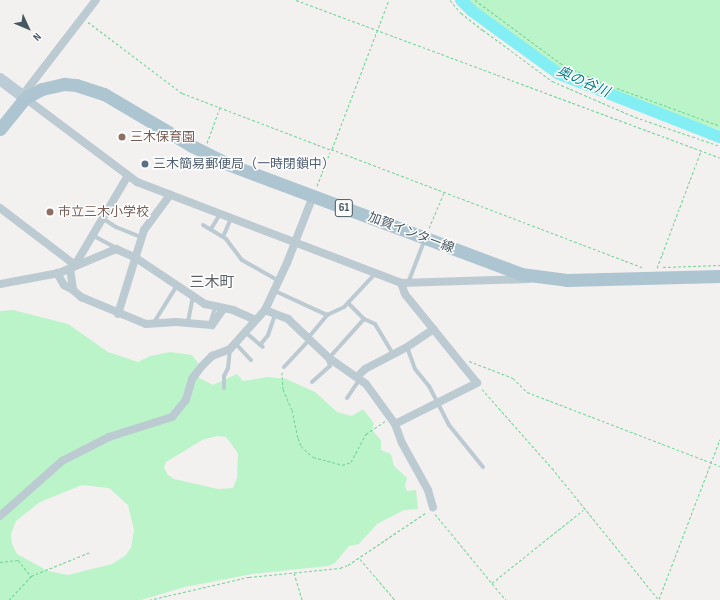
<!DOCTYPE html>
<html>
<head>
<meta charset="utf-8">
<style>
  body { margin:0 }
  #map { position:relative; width:720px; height:600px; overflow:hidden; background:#f3f0f0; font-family:"Sofia Sans Condensed","Noto Sans JP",sans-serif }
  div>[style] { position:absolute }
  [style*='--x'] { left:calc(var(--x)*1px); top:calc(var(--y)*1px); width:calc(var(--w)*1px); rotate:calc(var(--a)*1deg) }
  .green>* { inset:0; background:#bbf4c9 }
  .river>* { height:12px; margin:-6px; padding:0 6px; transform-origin:6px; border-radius:6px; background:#84eef5 }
  .path>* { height:1px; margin-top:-0.5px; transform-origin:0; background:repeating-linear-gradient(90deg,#6fd594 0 3px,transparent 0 5px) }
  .lane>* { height:4px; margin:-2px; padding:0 2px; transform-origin:2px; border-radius:2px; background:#bccad1 }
  .street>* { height:8px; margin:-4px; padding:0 4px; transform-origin:4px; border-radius:4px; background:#bccad1 }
  .secondary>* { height:12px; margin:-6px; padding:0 6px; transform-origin:6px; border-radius:6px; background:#bcccd6 }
  .primary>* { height:13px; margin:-6.5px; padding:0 6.5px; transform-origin:6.5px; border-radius:6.5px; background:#adc5d1 }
  .dots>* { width:11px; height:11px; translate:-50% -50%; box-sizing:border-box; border:2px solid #fff; border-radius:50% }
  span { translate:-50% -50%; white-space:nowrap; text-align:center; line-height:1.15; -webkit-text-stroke:3px #fff; paint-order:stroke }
  .shield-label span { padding:1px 3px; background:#fff; border:1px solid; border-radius:3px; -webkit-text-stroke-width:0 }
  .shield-label { font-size:12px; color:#465760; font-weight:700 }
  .education-label { font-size:13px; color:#785e54 }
  .left { translate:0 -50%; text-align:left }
  .service-label { font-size:13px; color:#4e5e75 }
  .street-label { font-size:13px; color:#465760 }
  .water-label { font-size:14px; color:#057e87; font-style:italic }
  .quarter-label { font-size:15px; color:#5c6266 }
  .north { position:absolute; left:8px; top:8px; width:40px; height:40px; -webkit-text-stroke:3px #fff; paint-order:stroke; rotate:134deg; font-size:11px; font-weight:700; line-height:16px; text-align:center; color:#465760 }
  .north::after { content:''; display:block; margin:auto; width:14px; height:18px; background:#465760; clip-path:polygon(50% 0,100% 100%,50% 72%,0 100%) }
</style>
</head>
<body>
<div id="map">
  <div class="green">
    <div style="clip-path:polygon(467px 0,720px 0,720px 130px,654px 108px,549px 64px)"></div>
    <div style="clip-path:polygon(evenodd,13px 310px,68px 324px,108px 352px,138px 362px,150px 356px,170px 352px,192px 355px,198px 363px,192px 374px,213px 385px,237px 374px,243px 381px,268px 377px,286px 379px,315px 392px,337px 412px,352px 416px,363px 409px,374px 423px,372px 430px,381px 440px,381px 450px,391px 454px,394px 466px,407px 478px,405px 486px,407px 491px,416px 490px,418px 509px,404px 510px,377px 524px,359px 544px,349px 546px,335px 563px,328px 566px,252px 574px,185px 587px,141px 600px,0 600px,0 311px,13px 310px,217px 436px,226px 437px,238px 453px,237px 478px,233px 488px,218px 489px,174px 479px,168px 475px,164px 468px,166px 462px,202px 440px,217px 436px,13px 310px,82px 485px,109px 488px,128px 505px,134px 530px,131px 548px,125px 556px,112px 564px,68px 575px,48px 571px,17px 554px,12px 544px,11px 534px,16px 521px,40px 502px,82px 485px)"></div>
  </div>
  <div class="river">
    <div style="--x:461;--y:0;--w:16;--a:45"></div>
    <div style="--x:472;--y:11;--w:107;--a:35.9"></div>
    <div style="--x:559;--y:74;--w:173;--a:21.4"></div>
  </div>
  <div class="path">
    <div style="--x:296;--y:0;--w:452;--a:20.4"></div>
    <div style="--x:450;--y:0;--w:17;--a:50"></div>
    <div style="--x:461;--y:13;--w:28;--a:38"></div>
    <div style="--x:483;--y:30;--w:86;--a:36.5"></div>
    <div style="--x:552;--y:81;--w:90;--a:23.4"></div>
    <div style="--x:635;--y:117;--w:90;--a:18.8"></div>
    <div style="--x:475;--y:0;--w:106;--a:36.5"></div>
    <div style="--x:560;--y:63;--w:42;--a:25.3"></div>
    <div style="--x:598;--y:81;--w:130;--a:20.2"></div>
    <div style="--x:88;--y:22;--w:118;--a:37.1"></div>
    <div style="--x:182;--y:93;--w:160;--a:20.9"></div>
    <div style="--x:207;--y:143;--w:37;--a:-70"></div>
    <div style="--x:331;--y:149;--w:333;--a:20.8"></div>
    <div style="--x:332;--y:149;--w:160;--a:-69.1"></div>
    <div style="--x:317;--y:186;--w:36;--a:-69"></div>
    <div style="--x:429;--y:228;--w:39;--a:-67"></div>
    <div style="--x:663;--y:267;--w:57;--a:-2"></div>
    <div style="--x:657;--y:268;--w:125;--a:-69.4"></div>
    <div style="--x:469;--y:361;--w:47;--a:21.1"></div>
    <div style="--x:513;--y:378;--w:20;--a:45"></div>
    <div style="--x:527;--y:392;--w:207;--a:21"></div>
    <div style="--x:282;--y:372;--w:17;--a:87"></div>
    <div style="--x:283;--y:389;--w:23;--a:67"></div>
    <div style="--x:292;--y:410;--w:29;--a:78"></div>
    <div style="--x:298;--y:438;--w:9;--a:69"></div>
    <div style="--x:301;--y:446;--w:16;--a:43"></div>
    <div style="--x:313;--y:457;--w:30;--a:15"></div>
    <div style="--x:342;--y:465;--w:9;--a:-18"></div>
    <div style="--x:351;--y:462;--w:32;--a:-62"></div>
    <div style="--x:366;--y:434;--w:23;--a:-34"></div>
    <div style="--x:482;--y:389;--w:106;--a:48.5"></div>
    <div style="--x:552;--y:468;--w:170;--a:51"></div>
    <div style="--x:435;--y:514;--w:112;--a:50.5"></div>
    <div style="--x:360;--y:559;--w:54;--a:49.5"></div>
    <div style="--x:0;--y:562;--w:18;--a:-6"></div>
    <div style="--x:18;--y:560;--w:21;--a:51"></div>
    <div style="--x:294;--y:573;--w:28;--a:73"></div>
    <div style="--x:492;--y:583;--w:117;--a:-38.7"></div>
    <div style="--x:659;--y:599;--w:171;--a:-69.1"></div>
    <div style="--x:9;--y:600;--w:33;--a:-47"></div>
    <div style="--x:31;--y:576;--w:64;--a:-22.1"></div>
    <div style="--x:149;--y:600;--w:103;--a:-13"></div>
    <div style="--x:249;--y:577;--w:91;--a:-5.6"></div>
    <div style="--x:340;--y:568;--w:9;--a:-21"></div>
    <div style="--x:348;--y:565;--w:95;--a:-33.9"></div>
  </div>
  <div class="lane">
    <div style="--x:102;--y:218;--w:17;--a:33"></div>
    <div style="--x:116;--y:227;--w:27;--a:22"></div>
    <div style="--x:203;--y:225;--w:27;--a:31"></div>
    <div style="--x:226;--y:239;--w:26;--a:53"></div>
    <div style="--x:242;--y:260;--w:43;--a:29.6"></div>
    <div style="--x:211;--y:229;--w:17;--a:-59"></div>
    <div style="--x:92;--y:235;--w:27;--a:28"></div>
    <div style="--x:223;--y:237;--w:21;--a:-67"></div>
    <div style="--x:408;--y:283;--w:47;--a:-68.9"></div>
    <div style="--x:275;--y:291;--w:57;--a:24.8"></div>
    <div style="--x:327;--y:315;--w:19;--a:-25"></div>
    <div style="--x:344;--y:307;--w:45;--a:-46.8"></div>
    <div style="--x:348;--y:303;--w:23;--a:45"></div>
    <div style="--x:364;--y:319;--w:12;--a:24"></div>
    <div style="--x:375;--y:324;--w:35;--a:59"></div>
    <div style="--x:188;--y:322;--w:25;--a:-79"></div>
    <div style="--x:153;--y:324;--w:44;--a:-58.1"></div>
    <div style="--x:210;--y:324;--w:17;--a:-73"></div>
    <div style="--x:245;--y:332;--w:23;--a:40"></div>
    <div style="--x:308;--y:338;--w:31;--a:-50"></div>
    <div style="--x:236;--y:344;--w:22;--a:47"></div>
    <div style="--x:260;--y:345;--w:13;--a:-51"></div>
    <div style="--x:268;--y:335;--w:21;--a:-71"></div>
    <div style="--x:407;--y:347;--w:23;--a:70"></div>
    <div style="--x:415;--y:369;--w:22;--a:51"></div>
    <div style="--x:429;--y:386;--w:44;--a:62.9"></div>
    <div style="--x:449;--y:425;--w:54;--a:51"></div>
    <div style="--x:329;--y:358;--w:52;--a:-48.1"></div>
    <div style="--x:284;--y:367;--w:37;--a:-47"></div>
    <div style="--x:312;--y:382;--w:24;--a:-42"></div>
    <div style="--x:330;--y:366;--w:9;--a:-108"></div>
    <div style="--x:224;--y:388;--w:12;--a:-90"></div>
    <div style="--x:224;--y:376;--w:9;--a:-63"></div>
    <div style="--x:228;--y:368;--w:19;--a:-84"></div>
    <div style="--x:347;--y:398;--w:23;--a:-56"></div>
  </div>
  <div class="street">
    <div style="--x:22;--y:96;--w:121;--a:-52.4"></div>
    <div style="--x:25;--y:98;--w:140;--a:36.9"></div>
    <div style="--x:137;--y:182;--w:283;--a:20.9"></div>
    <div style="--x:401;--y:283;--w:128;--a:-1.8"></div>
    <div style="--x:0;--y:208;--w:94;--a:37.2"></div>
    <div style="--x:75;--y:265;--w:102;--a:-59.4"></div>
    <div style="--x:70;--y:268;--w:22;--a:82"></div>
    <div style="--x:73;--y:290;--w:11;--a:41"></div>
    <div style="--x:81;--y:297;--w:70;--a:22.6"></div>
    <div style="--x:146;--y:324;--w:30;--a:-4"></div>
    <div style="--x:176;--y:322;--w:36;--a:5"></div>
    <div style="--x:212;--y:325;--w:19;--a:-55"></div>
    <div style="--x:57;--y:273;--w:14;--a:60"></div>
    <div style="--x:64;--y:285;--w:10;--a:29"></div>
    <div style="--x:0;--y:284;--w:60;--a:-10.6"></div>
    <div style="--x:59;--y:273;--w:62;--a:-22.8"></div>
    <div style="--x:116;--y:249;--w:22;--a:24"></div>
    <div style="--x:136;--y:258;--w:83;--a:33.7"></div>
    <div style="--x:205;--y:304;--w:29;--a:12"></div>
    <div style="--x:233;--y:310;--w:24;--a:24"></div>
    <div style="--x:265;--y:310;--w:25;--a:21"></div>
    <div style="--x:288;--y:319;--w:57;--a:43.6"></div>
    <div style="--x:329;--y:358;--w:45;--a:35.1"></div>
    <div style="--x:366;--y:384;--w:49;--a:54.1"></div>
    <div style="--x:395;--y:424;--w:20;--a:70"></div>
    <div style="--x:402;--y:443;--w:54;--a:61"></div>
    <div style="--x:428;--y:490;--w:18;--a:74"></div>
    <div style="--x:118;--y:314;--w:88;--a:-72.8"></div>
    <div style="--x:144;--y:230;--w:44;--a:-53.4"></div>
    <div style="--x:357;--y:377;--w:11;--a:-45"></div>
    <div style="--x:365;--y:369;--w:47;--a:-27.6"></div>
    <div style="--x:407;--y:347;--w:32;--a:-34"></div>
    <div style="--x:395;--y:424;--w:92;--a:-26.6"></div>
    <div style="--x:477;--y:383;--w:114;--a:-129"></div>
    <div style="--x:405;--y:294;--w:12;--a:-110"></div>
    <div style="--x:0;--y:516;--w:83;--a:-41.6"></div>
    <div style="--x:62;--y:461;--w:53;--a:-27.1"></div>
    <div style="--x:109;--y:437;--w:66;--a:-17.6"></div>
    <div style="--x:172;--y:417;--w:22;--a:-51"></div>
    <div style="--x:186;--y:400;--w:22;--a:-74"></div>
    <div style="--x:192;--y:379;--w:15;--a:-53"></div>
    <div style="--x:201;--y:367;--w:16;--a:-45"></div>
    <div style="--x:212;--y:356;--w:19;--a:-21"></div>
    <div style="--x:230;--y:349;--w:52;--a:-48.1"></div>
    <div style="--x:265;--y:310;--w:52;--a:-64.9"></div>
    <div style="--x:287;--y:263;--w:72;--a:-68.8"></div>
  </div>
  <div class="secondary">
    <div style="--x:0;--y:79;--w:31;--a:37"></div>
  </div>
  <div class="primary">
    <div style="--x:0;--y:129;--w:40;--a:-51"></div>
    <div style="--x:25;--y:98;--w:19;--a:-28"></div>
    <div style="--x:42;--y:89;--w:23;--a:-13"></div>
    <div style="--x:64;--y:84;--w:12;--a:5"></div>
    <div style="--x:76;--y:85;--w:29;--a:18"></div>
    <div style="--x:104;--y:94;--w:102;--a:30.6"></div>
    <div style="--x:192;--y:146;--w:42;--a:26.6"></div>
    <div style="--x:230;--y:165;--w:311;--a:20.5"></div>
    <div style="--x:521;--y:274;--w:46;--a:7.4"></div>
    <div style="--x:567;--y:280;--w:153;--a:-1.5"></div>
  </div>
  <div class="dots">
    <div style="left:122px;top:137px;background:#8d6e63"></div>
    <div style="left:145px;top:164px;background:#5c6f8a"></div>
    <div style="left:50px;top:212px;background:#8d6e63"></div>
  </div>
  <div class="shield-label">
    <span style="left:344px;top:208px">61</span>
  </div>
  <div class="education-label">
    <span class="left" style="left:130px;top:137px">三木保育園</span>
    <span class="left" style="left:58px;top:212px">市立三木小学校</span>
  </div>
  <div class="service-label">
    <span class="left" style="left:153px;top:164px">三木簡易郵便局（一時閉鎖中）</span>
  </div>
  <div class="street-label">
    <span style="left:411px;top:233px;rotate:21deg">加賀インター線</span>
  </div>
  <div class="water-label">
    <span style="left:583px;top:82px;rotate:24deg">奥の谷川</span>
  </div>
  <div class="quarter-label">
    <span style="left:212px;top:283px">三木町</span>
  </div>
  <div class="north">N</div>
</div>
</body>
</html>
